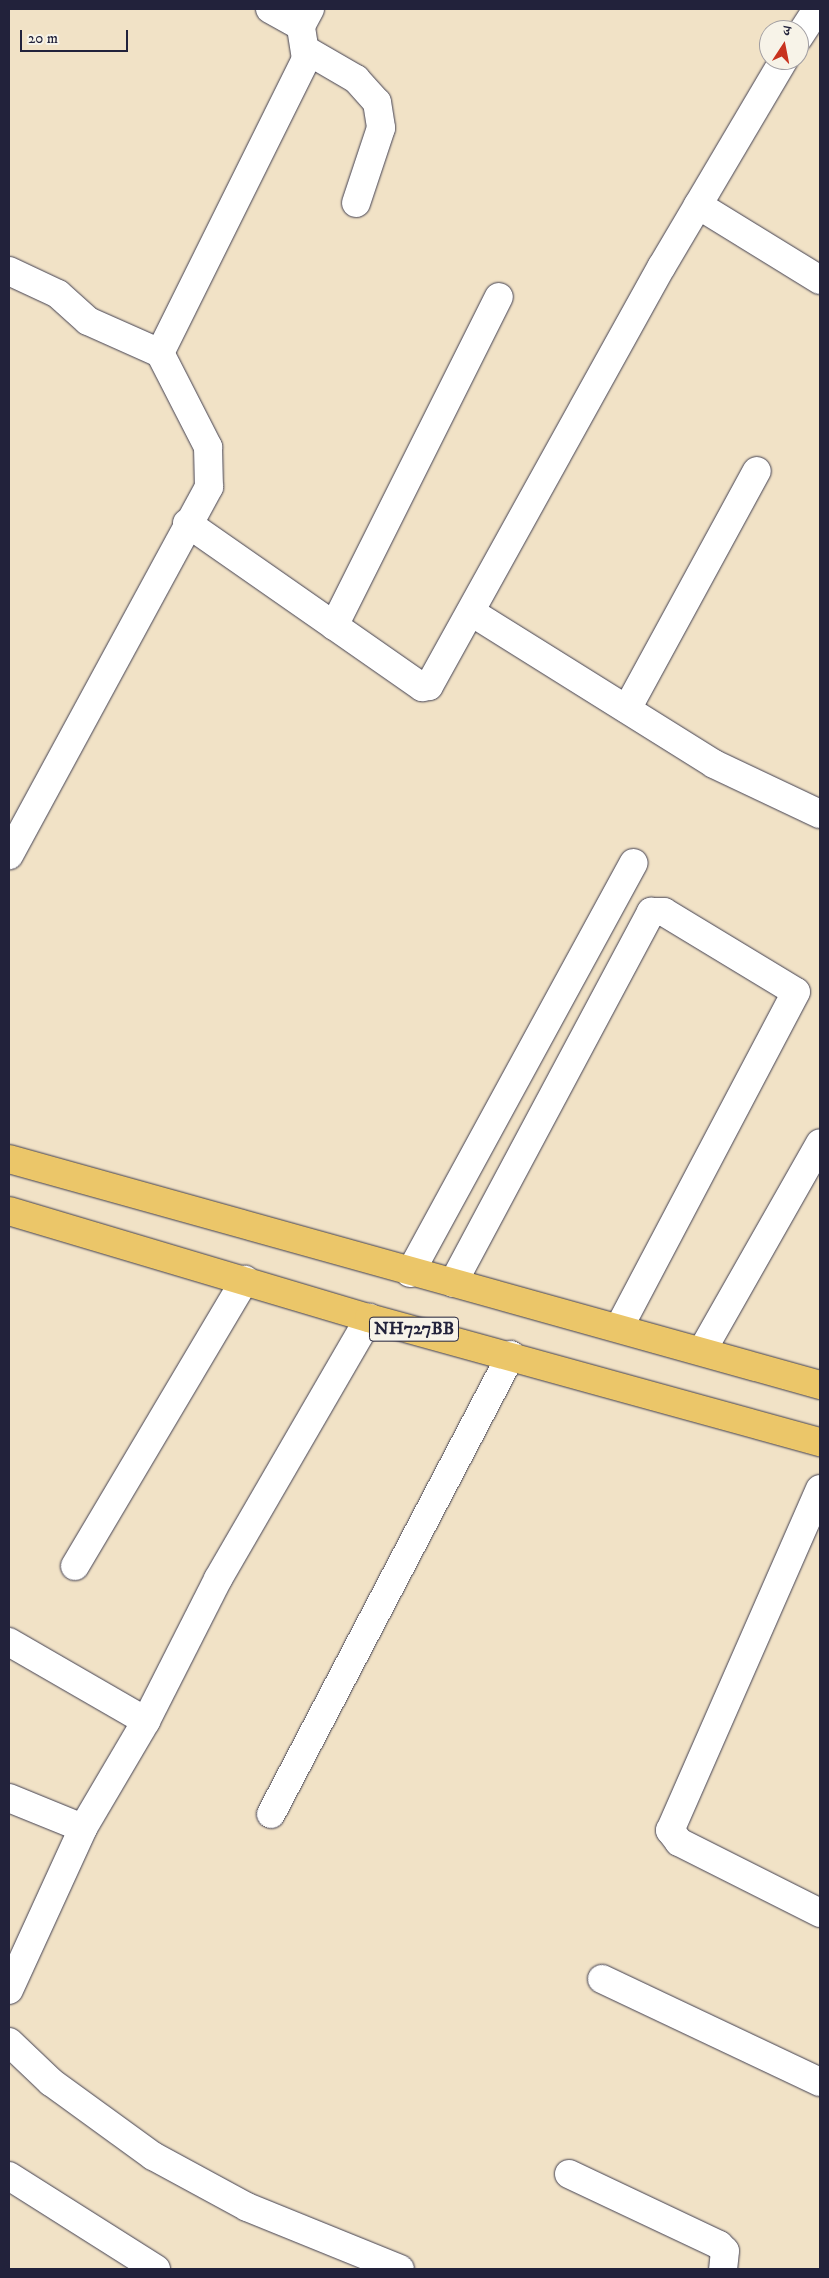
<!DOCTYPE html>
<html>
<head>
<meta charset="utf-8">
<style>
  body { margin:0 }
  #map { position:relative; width:829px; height:2278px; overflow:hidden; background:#f1e2c6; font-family:"IM FELL DW Pica","Noto Serif Devanagari",serif }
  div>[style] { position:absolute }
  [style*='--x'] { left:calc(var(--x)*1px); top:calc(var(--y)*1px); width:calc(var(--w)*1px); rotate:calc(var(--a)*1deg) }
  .roads { filter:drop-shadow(0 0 1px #413f50) drop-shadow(0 0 1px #413f50) }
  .minor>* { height:28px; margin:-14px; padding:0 14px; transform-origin:14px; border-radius:14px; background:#fff }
  .highway>* { height:28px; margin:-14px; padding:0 14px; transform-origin:14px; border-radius:14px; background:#ebc669 }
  span { translate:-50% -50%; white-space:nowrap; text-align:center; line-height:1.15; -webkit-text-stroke:5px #f7f3e8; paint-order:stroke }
  .shield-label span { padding:1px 4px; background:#f7f3e8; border:1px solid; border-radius:4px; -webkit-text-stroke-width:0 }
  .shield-label { font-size:18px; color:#22223b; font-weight:700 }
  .frame { position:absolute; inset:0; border:10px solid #22223b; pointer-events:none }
  .north { position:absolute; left:759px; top:20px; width:50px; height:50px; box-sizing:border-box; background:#f7f3e8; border:1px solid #a29fa3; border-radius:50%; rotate:11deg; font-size:14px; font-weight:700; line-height:20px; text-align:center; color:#22223b }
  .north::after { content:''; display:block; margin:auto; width:18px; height:22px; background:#c8321e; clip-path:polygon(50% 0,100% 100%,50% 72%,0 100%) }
  .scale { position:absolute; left:20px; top:30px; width:108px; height:22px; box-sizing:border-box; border:2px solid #22223b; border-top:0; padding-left:6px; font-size:15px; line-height:18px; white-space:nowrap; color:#22223b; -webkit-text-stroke:4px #f7f3e8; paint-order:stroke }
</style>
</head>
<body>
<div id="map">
  <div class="roads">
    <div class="minor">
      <div style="--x:270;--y:9;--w:35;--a:29"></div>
      <div style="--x:799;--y:37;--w:33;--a:-57"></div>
      <div style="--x:306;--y:50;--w:58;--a:30.1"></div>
      <div style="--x:356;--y:79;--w:31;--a:48"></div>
      <div style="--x:377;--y:102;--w:26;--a:81"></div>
      <div style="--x:381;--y:128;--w:79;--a:108.4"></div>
      <div style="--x:698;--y:205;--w:143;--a:31.6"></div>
      <div style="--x:9;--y:271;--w:54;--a:25.1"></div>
      <div style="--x:58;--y:294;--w:40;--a:42"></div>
      <div style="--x:88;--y:321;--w:79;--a:24"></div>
      <div style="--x:160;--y:353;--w:106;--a:62.9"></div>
      <div style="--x:208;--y:447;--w:40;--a:88.6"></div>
      <div style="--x:209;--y:487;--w:419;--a:118.5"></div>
      <div style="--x:160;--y:353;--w:328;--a:-63.6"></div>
      <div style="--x:306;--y:59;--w:33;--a:-99"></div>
      <div style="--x:301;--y:26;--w:19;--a:-62"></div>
      <div style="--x:187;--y:523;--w:287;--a:34.9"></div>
      <div style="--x:422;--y:687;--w:7;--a:-8"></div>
      <div style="--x:429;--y:686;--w:480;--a:-61"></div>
      <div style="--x:662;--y:266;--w:239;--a:-59.4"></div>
      <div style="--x:471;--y:612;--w:287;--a:32"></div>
      <div style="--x:714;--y:764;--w:117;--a:25.3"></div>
      <div style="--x:334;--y:626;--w:368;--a:-63.4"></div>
      <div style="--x:627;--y:709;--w:271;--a:-61.4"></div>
      <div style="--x:410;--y:1273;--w:467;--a:-61.4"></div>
      <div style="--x:453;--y:1283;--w:421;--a:-61.9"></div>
      <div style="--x:651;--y:912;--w:13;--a:0"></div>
      <div style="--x:664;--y:912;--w:154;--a:31.2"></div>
      <div style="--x:796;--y:992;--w:380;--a:117.8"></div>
      <div style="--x:702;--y:1351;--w:239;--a:-60.4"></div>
      <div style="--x:820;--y:1489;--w:373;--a:113.7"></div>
      <div style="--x:670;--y:1830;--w:15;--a:53"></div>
      <div style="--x:679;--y:1842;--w:158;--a:26.7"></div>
      <div style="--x:75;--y:1566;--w:333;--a:-59.3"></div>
      <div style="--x:9;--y:1642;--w:158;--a:30"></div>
      <div style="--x:9;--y:1798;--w:80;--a:22.1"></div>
      <div style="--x:271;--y:1814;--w:518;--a:-62.4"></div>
      <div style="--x:602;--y:1979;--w:241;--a:25.3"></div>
      <div style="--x:9;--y:1990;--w:178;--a:-65.4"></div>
      <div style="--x:83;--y:1828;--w:124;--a:-59.5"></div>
      <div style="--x:146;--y:1721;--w:159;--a:-63.1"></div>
      <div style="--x:218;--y:1579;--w:302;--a:-59.9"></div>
      <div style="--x:9;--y:2042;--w:58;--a:43.6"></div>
      <div style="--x:51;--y:2082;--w:126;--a:36"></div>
      <div style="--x:153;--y:2156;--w:107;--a:28.5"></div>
      <div style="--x:247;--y:2207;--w:165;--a:22.1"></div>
      <div style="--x:569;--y:2174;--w:166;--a:25.3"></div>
      <div style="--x:719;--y:2245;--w:8;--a:45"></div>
      <div style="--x:725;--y:2251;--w:18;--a:96"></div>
      <div style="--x:9;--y:2176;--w:174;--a:32.3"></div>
    </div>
    <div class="highway">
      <div style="--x:9;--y:1159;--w:842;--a:15.57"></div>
      <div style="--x:9;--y:1211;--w:376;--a:16.6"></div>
      <div style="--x:369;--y:1318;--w:468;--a:15.4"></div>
    </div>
  </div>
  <div class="shield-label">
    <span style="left:414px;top:1329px">NH727BB</span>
  </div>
  <div class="frame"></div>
  <div class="north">उ</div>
  <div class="scale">20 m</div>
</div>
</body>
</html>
